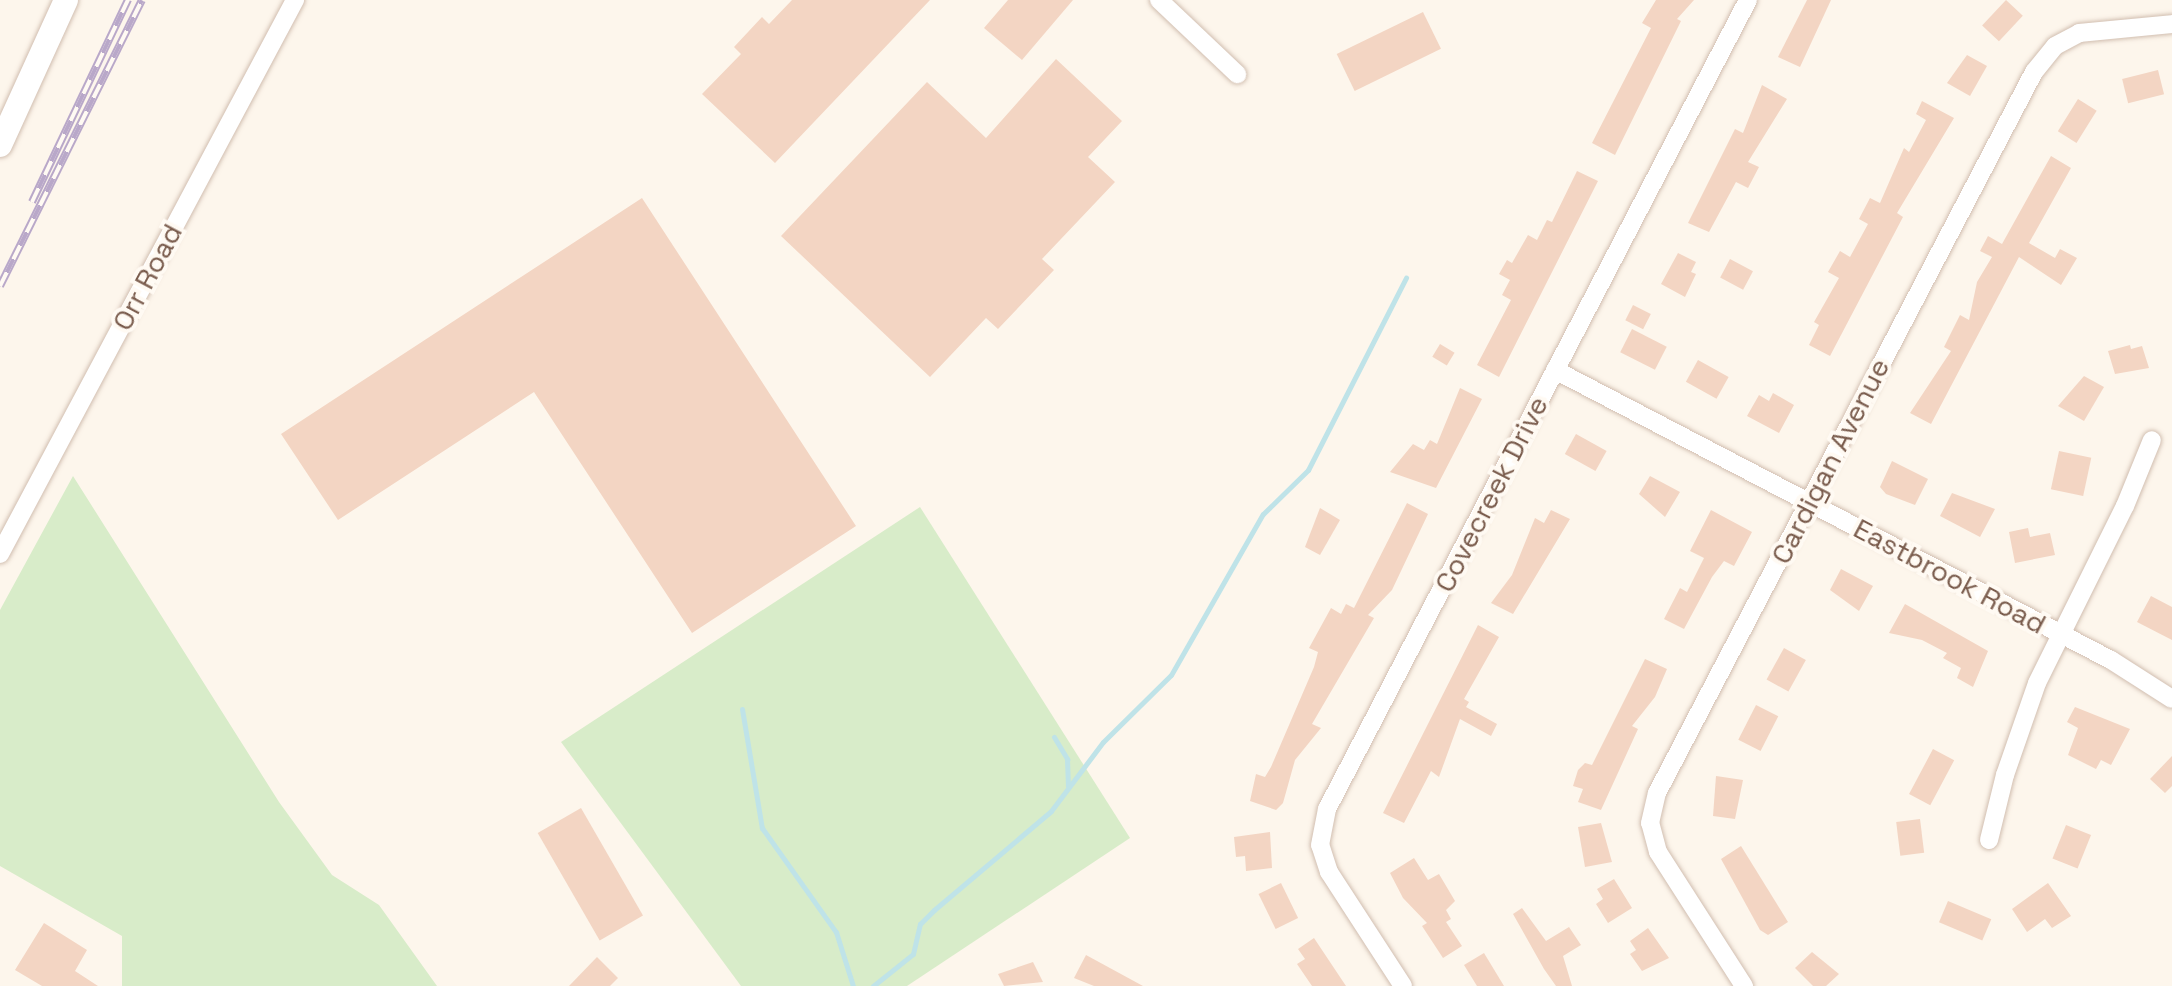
<!DOCTYPE html>
<html>
<head>
<meta charset="utf-8">
<style>
  body { margin:0 }
  #map { position:relative; width:2172px; height:986px; overflow:hidden; background:#fdf6ec; font-family:"Space Grotesk",sans-serif }
  div>[style] { position:absolute }
  [style*='--x'] { left:calc(var(--x)*1px); top:calc(var(--y)*1px); width:calc(var(--w)*1px); rotate:calc(var(--a)*1deg) }
  .green>* { inset:0; background:#d8ecc9 }
  .stream>* { height:5px; margin:-2.5px; padding:0 2.5px; transform-origin:2.5px; border-radius:2.5px; background:#bfe3e8 }
  .building>* { inset:0; background:#f3d5c3; transform-origin:0 0 }
  .roads { filter:drop-shadow(0 0 2px #d1beb0) drop-shadow(0 0 2px #d1beb0) }
  .minor>* { height:18px; margin:-9px; padding:0 9px; transform-origin:9px; border-radius:9px; background:#fff }
  .tertiary>* { height:24px; margin:-12px; padding:0 12px; transform-origin:12px; border-radius:12px; background:#fff }
  .rail>* { height:8px; margin-top:-4px; transform-origin:0; background:repeating-linear-gradient(90deg,#fffaf3 0 15px,#b9a8c9 0 30px); box-sizing:border-box; border-block:2px solid #b9a8c9 }
  span { translate:-50% -50%; white-space:nowrap; text-align:center; line-height:1.15; -webkit-text-stroke:8px #fffaf3; paint-order:stroke }
  .street-label { font-size:28px; color:#7a5c4d }
</style>
</head>
<body>
<div id="map">
  <div class="green">
    <div style="clip-path:polygon(73px 476px,279px 802px,332px 875px,379px 905px,437px 986px,122px 986px,122px 936px,0 866px,0 610px)"></div>
    <div style="clip-path:polygon(920px 507px,1130px 838px,907px 986px,741px 986px,561px 742px)"></div>
  </div>
  <div class="stream">
    <div style="--x:742;--y:709;--w:121;--a:80.5"></div>
    <div style="--x:762;--y:828;--w:128;--a:54.6"></div>
    <div style="--x:836;--y:932;--w:57;--a:72.5"></div>
    <div style="--x:1054;--y:737;--w:26;--a:59"></div>
    <div style="--x:1067;--y:759;--w:27;--a:88"></div>
    <div style="--x:873;--y:986;--w:51;--a:-38.7"></div>
    <div style="--x:913;--y:954;--w:31;--a:-77"></div>
    <div style="--x:920;--y:924;--w:20;--a:-45"></div>
    <div style="--x:934;--y:910;--w:153;--a:-40.2"></div>
    <div style="--x:1051;--y:811;--w:86;--a:-53"></div>
    <div style="--x:1103;--y:742;--w:95;--a:-44.6"></div>
    <div style="--x:1171;--y:675;--w:185;--a:-60.3"></div>
    <div style="--x:1263;--y:514;--w:63;--a:-44.4"></div>
    <div style="--x:1308;--y:470;--w:216;--a:-63"></div>
  </div>
  <div class="building">
    <div style="clip-path:polygon(792px 0,930px 0,775px 163px,702px 94px,741px 54px,734px 47px,762px 17px,769px 24px)"></div>
    <div style="clip-path:polygon(1008px 0,1073px 0,1022px 60px,984px 28px)"></div>
    <div style="clip-path:polygon(1656px 0,1694px 0,1677px 19px,1681px 21px,1615px 155px,1592px 143px,1651px 28px,1642px 23px)"></div>
    <div style="clip-path:polygon(1807px 0,1831px 0,1800px 67px,1778px 57px)"></div>
    <div style="left:2006px;top:0;width:23px;height:35px;rotate:43deg"></div>
    <div style="left:1423px;top:12px;width:41px;height:96px;rotate:64deg"></div>
    <div style="clip-path:polygon(1967px 55px,1987px 66px,1970px 96px,1947px 83px)"></div>
    <div style="clip-path:polygon(1056px 59px,1122px 121px,1088px 157px,1115px 182px,1042px 259px,1054px 270px,998px 329px,986px 318px,930px 377px,781px 236px,927px 82px,986px 138px)"></div>
    <div style="left:2158px;top:70px;width:25px;height:37px;rotate:76deg"></div>
    <div style="clip-path:polygon(1762px 85px,1787px 99px,1748px 162px,1759px 167px,1748px 188px,1736px 182px,1709px 232px,1688px 223px,1735px 129px,1743px 133px)"></div>
    <div style="left:2078px;top:99px;width:22px;height:38px;rotate:32deg"></div>
    <div style="clip-path:polygon(1922px 101px,1954px 118px,1897px 213px,1903px 217px,1830px 356px,1809px 345px,1819px 325px,1814px 322px,1839px 278px,1828px 272px,1840px 251px,1850px 257px,1868px 224px,1859px 219px,1870px 198px,1880px 203px,1904px 148px,1909px 152px,1926px 120px,1916px 114px)"></div>
    <div style="clip-path:polygon(2051px 156px,2071px 168px,2029px 243px,2055px 258px,2060px 249px,2077px 258px,2061px 285px,2019px 257px,1931px 424px,1910px 413px,1951px 351px,1944px 347px,1960px 315px,1969px 320px,1977px 282px,1992px 257px,1980px 251px,1988px 236px,2002px 244px)"></div>
    <div style="clip-path:polygon(1577px 171px,1598px 181px,1499px 377px,1477px 365px,1511px 300px,1502px 295px,1510px 280px,1499px 274px,1507px 260px,1512px 263px,1528px 235px,1537px 240px,1547px 220px,1552px 222px)"></div>
    <div style="clip-path:polygon(642px 198px,856px 526px,692px 633px,534px 392px,338px 520px,281px 434px)"></div>
    <div style="clip-path:polygon(1678px 253px,1696px 262px,1691px 272px,1696px 274px,1685px 297px,1661px 284px)"></div>
    <div style="left:1730px;top:259px;width:26px;height:21px;rotate:28deg"></div>
    <div style="left:1633px;top:305px;width:20px;height:17px;rotate:27deg"></div>
    <div style="left:1632px;top:329px;width:39px;height:26px;rotate:27deg"></div>
    <div style="left:1440px;top:344px;width:17px;height:15px;rotate:31deg"></div>
    <div style="clip-path:polygon(2130px 345px,2131px 349px,2142px 346px,2149px 368px,2115px 374px,2108px 351px)"></div>
    <div style="left:1698px;top:360px;width:35px;height:25px;rotate:29deg"></div>
    <div style="clip-path:polygon(2084px 376px,2104px 387px,2084px 421px,2058px 406px)"></div>
    <div style="clip-path:polygon(1460px 388px,1482px 399px,1436px 488px,1390px 472px,1413px 444px,1424px 450px,1430px 440px,1437px 444px)"></div>
    <div style="clip-path:polygon(1773px 393px,1794px 405px,1779px 433px,1747px 416px,1759px 395px,1769px 401px)"></div>
    <div style="left:1576px;top:434px;width:35px;height:23px;rotate:29deg"></div>
    <div style="left:2059px;top:451px;width:33px;height:39px;rotate:12deg"></div>
    <div style="clip-path:polygon(1892px 461px,1928px 479px,1915px 505px,1886px 494px,1880px 487px)"></div>
    <div style="clip-path:polygon(1650px 476px,1680px 492px,1665px 517px,1639px 494px)"></div>
    <div style="clip-path:polygon(1952px 493px,1995px 509px,1980px 537px,1940px 516px)"></div>
    <div style="clip-path:polygon(1407px 503px,1428px 514px,1392px 590px,1368px 615px,1374px 618px,1312px 724px,1321px 728px,1295px 760px,1283px 803px,1276px 810px,1250px 801px,1256px 774px,1265px 777px,1271px 767px,1314px 667px,1318px 652px,1309px 648px,1331px 608px,1341px 614px,1346px 604px,1354px 608px)"></div>
    <div style="clip-path:polygon(1320px 508px,1340px 520px,1320px 555px,1305px 547px)"></div>
    <div style="clip-path:polygon(1551px 510px,1570px 519px,1513px 614px,1491px 603px,1512px 575px,1535px 518px,1544px 523px)"></div>
    <div style="clip-path:polygon(1711px 510px,1752px 532px,1734px 566px,1724px 561px,1712px 577px,1684px 629px,1664px 619px,1680px 588px,1687px 592px,1704px 558px,1690px 551px)"></div>
    <div style="clip-path:polygon(2028px 528px,2030px 537px,2050px 533px,2055px 555px,2015px 563px,2009px 532px)"></div>
    <div style="clip-path:polygon(1841px 569px,1873px 586px,1859px 611px,1830px 590px)"></div>
    <div style="clip-path:polygon(2151px 596px,2172px 607px,2172px 640px,2137px 622px)"></div>
    <div style="clip-path:polygon(1905px 604px,1988px 651px,1973px 687px,1957px 678px,1961px 668px,1943px 658px,1947px 653px,1922px 640px,1889px 633px)"></div>
    <div style="clip-path:polygon(1478px 625px,1499px 637px,1464px 699px,1469px 702px,1466px 707px,1497px 724px,1491px 736px,1460px 719px,1439px 777px,1431px 771px,1404px 823px,1383px 813px)"></div>
    <div style="left:1784px;top:648px;width:25px;height:36px;rotate:29deg"></div>
    <div style="clip-path:polygon(1645px 659px,1667px 669px,1655px 697px,1632px 726px,1638px 729px,1601px 810px,1578px 802px,1583px 789px,1573px 786px,1578px 770px,1585px 763px,1592px 765px)"></div>
    <div style="left:1756px;top:705px;width:25px;height:39px;rotate:27deg"></div>
    <div style="clip-path:polygon(2075px 707px,2130px 729px,2111px 765px,2101px 760px,2096px 769px,2068px 755px,2078px 728px,2067px 722px)"></div>
    <div style="left:1933px;top:749px;width:24px;height:51px;rotate:28deg"></div>
    <div style="clip-path:polygon(2172px 756px,2172px 786px,2165px 793px,2150px 779px)"></div>
    <div style="clip-path:polygon(1716px 776px,1743px 780px,1735px 819px,1713px 816px)"></div>
    <div style="left:581px;top:808px;width:124px;height:50px;rotate:60deg"></div>
    <div style="left:1920px;top:819px;width:34px;height:24px;rotate:83deg"></div>
    <div style="clip-path:polygon(1601px 823px,1612px 862px,1585px 867px,1578px 827px)"></div>
    <div style="left:2066px;top:825px;width:27px;height:36px;rotate:22deg"></div>
    <div style="clip-path:polygon(1270px 832px,1272px 868px,1246px 871px,1245px 856px,1236px 857px,1234px 837px)"></div>
    <div style="clip-path:polygon(1741px 846px,1788px 922px,1768px 935px,1760px 930px,1721px 859px)"></div>
    <div style="clip-path:polygon(1414px 858px,1428px 880px,1439px 874px,1455px 901px,1446px 910px,1451px 919px,1446px 922px,1462px 946px,1443px 958px,1422px 926px,1427px 923px,1403px 898px,1390px 873px)"></div>
    <div style="clip-path:polygon(1614px 879px,1632px 908px,1608px 923px,1596px 904px,1603px 899px,1597px 889px)"></div>
    <div style="left:1281px;top:883px;width:39px;height:25px;rotate:64deg"></div>
    <div style="clip-path:polygon(2048px 883px,2071px 916px,2052px 928px,2045px 919px,2027px 932px,2012px 909px)"></div>
    <div style="left:1948px;top:901px;width:47px;height:23px;rotate:23deg"></div>
    <div style="clip-path:polygon(1522px 908px,1546px 941px,1569px 927px,1581px 945px,1563px 956px,1572px 986px,1556px 986px,1544px 969px,1513px 914px)"></div>
    <div style="clip-path:polygon(44px 923px,87px 950px,75px 971px,98px 986px,42px 986px,15px 970px)"></div>
    <div style="clip-path:polygon(1648px 928px,1669px 958px,1642px 971px,1630px 954px,1636px 950px,1630px 941px)"></div>
    <div style="clip-path:polygon(1314px 938px,1346px 986px,1312px 986px,1297px 964px,1305px 959px,1298px 949px)"></div>
    <div style="clip-path:polygon(1812px 952px,1839px 974px,1826px 986px,1813px 986px,1795px 968px)"></div>
    <div style="clip-path:polygon(1484px 953px,1504px 986px,1477px 986px,1464px 965px)"></div>
    <div style="clip-path:polygon(1086px 955px,1143px 986px,1094px 986px,1074px 978px)"></div>
    <div style="clip-path:polygon(597px 957px,618px 978px,610px 986px,569px 986px)"></div>
    <div style="clip-path:polygon(1033px 962px,1043px 982px,1004px 986px,998px 974px)"></div>
  </div>
  <div class="roads">
    <div class="minor">
      <div style="--x:1159;--y:0;--w:108;--a:43.5"></div>
      <div style="--x:1555;--y:370;--w:627;--a:27.55"></div>
      <div style="--x:2111;--y:660;--w:72;--a:32.6"></div>
      <div style="--x:0;--y:554;--w:628;--a:-61.97"></div>
      <div style="--x:1989;--y:840;--w:67;--a:-76.2"></div>
      <div style="--x:2005;--y:775;--w:97;--a:-70.8"></div>
      <div style="--x:2037;--y:683;--w:198;--a:-63.6"></div>
      <div style="--x:2125;--y:506;--w:71;--a:-67.8"></div>
      <div style="--x:1403;--y:986;--w:136;--a:-123"></div>
      <div style="--x:1329;--y:872;--w:28;--a:-108"></div>
      <div style="--x:1320;--y:845;--w:37;--a:-79"></div>
      <div style="--x:1327;--y:809;--w:912;--a:-62.51"></div>
      <div style="--x:1744;--y:986;--w:159;--a:-122.7"></div>
      <div style="--x:1658;--y:852;--w:30;--a:-105"></div>
      <div style="--x:1650;--y:823;--w:31;--a:-77"></div>
      <div style="--x:1657;--y:793;--w:814;--a:-62.4"></div>
      <div style="--x:2034;--y:72;--w:33;--a:-51"></div>
      <div style="--x:2055;--y:46;--w:27;--a:-28"></div>
      <div style="--x:2079;--y:33;--w:93;--a:-5.5"></div>
    </div>
    <div class="tertiary">
      <div style="--x:0;--y:145;--w:159;--a:-65.5"></div>
    </div>
  </div>
  <div class="rail">
    <div style="--x:32;--y:202;--w:224;--a:-64.6"></div>
    <div style="--x:0;--y:286;--w:319;--a:-63.6"></div>
  </div>
  <div class="street-label">
    <span style="left:147px;top:277px;rotate:-62deg">Orr Road</span>
    <span style="left:1830px;top:461px;rotate:-63deg">Cardigan Avenue</span>
    <span style="left:1491px;top:494px;rotate:-63deg">Covecreek Drive</span>
    <span style="left:1950px;top:576px;rotate:28deg">Eastbrook Road</span>
  </div>
</div>
</body>
</html>
